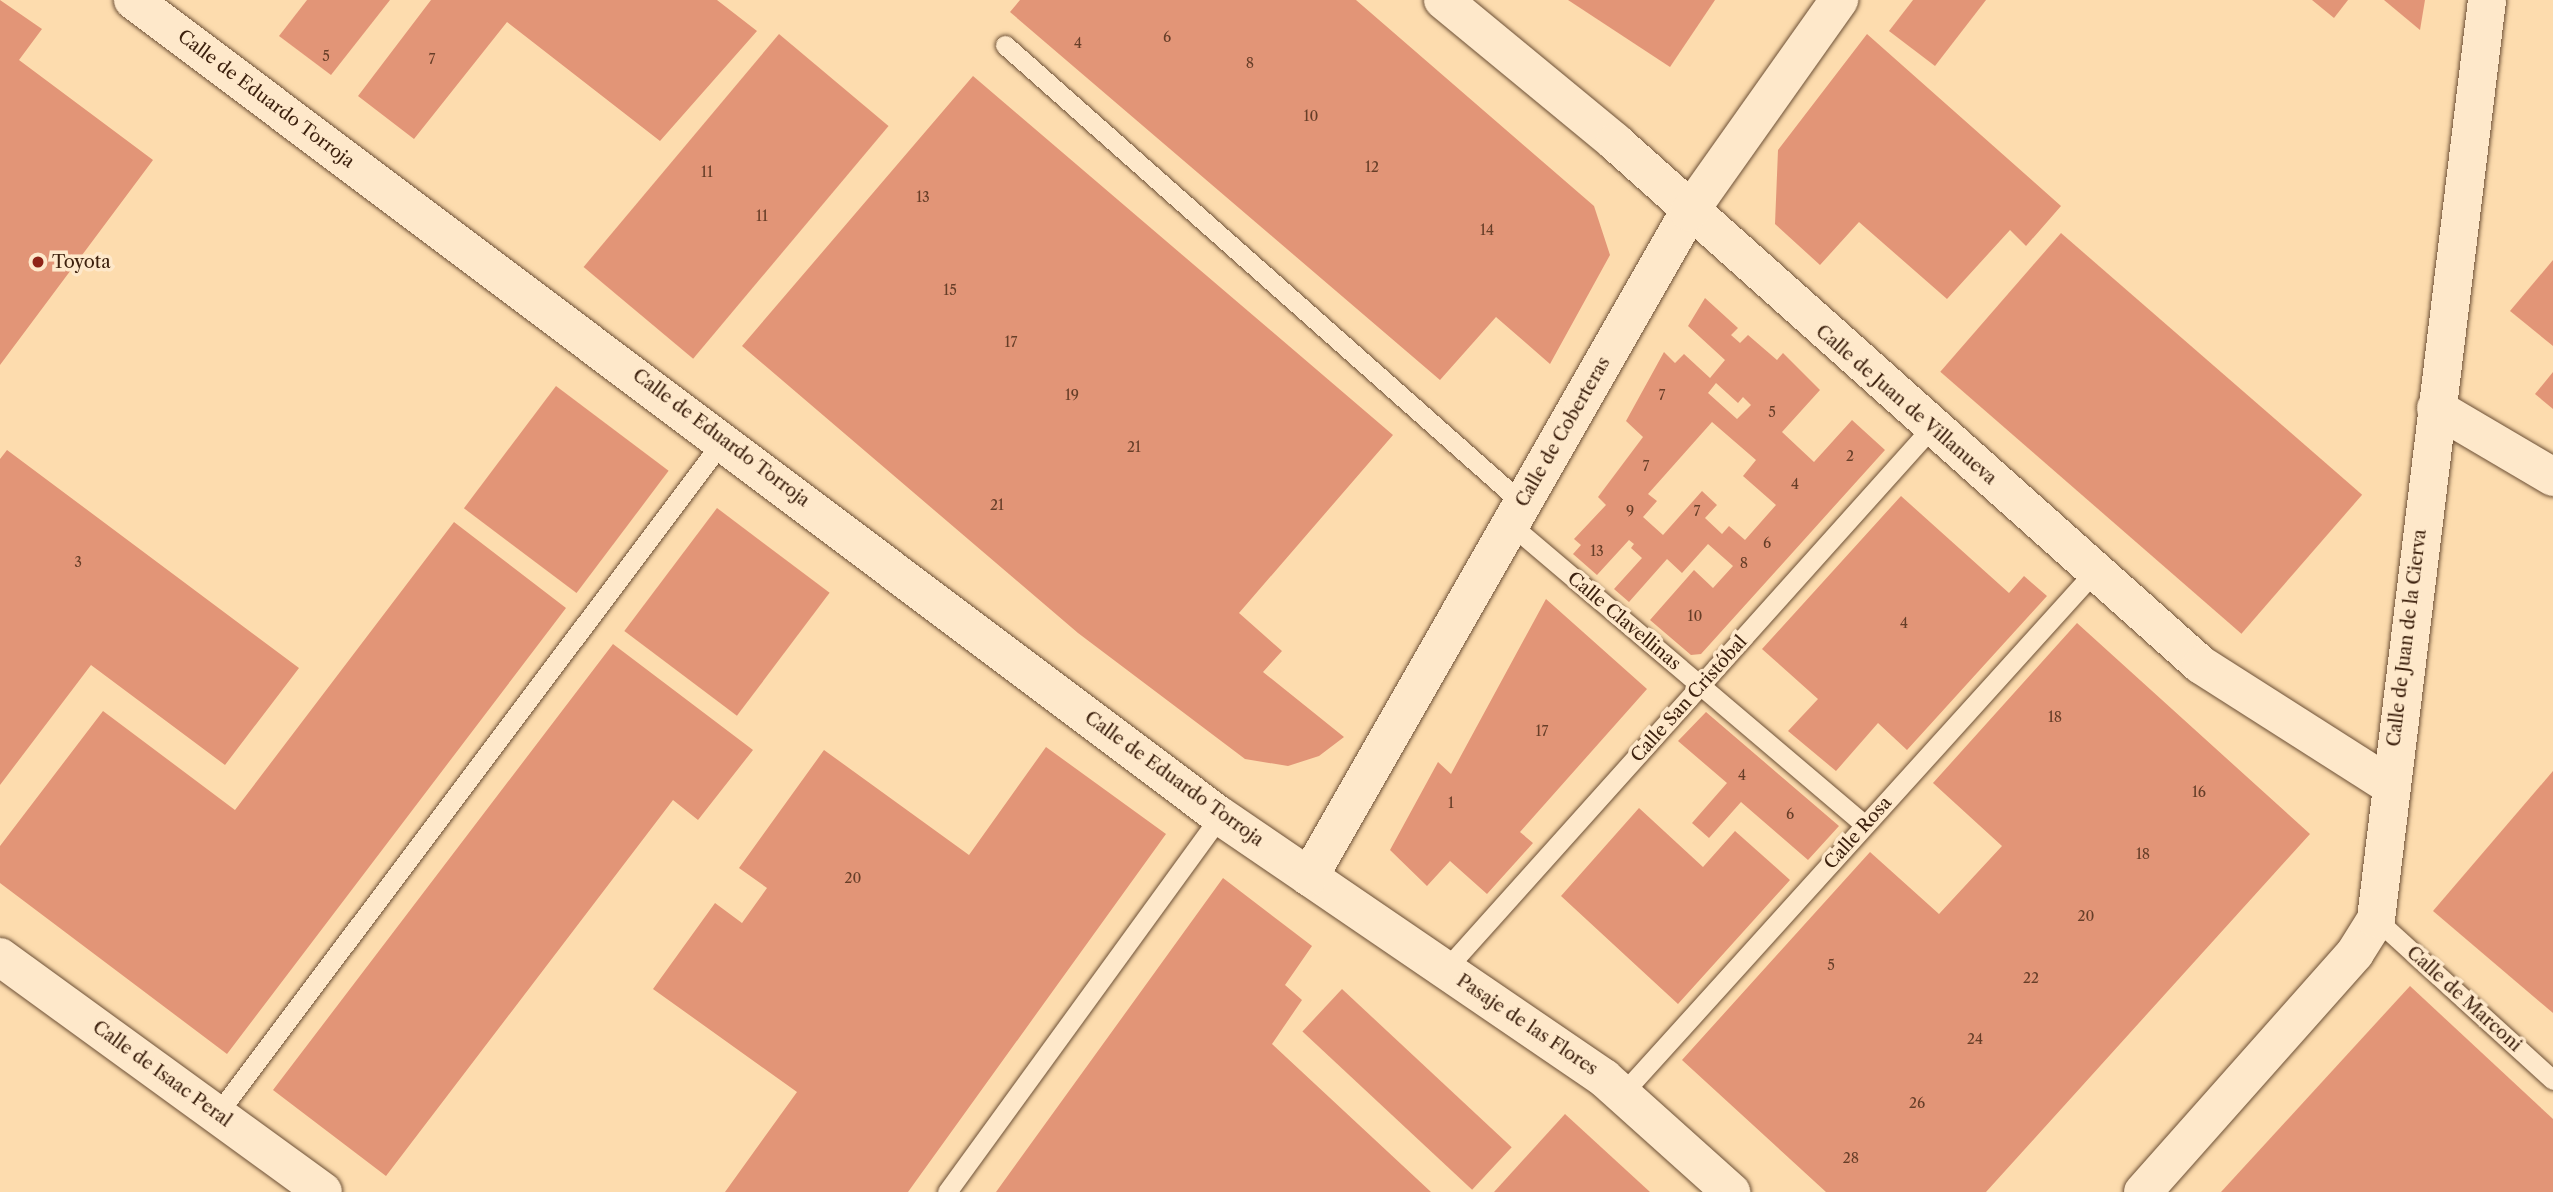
<!DOCTYPE html>
<html>
<head>
<meta charset="utf-8">
<style>
  body { margin:0 }
  #map { position:relative; width:2553px; height:1192px; overflow:hidden; background:#fddcae; font-family:"Libre Caslon Text",serif }
  div>[style] { position:absolute }
  [style*='--x'] { left:calc(var(--x)*1px); top:calc(var(--y)*1px); width:calc(var(--w)*1px); rotate:calc(var(--a)*1deg) }
  .building>* { inset:0; background:#e29577; transform-origin:0 0 }
  .roads { filter:drop-shadow(0 0 2px #6d5036) drop-shadow(0 0 2px #6d5036) }
  .lane>* { height:19px; margin:-9.5px; padding:0 9.5px; transform-origin:9.5px; border-radius:9.5px; background:#fee8ca }
  .street>* { height:38px; margin:-19px; padding:0 19px; transform-origin:19px; border-radius:19px; background:#fee8ca }
  .dots>* { width:19px; height:19px; translate:-50% -50%; box-sizing:border-box; border:4px solid #fee8ca; border-radius:50% }
  span { translate:-50% -50%; white-space:nowrap; text-align:center; line-height:1.15; -webkit-text-stroke:7px #fee8ca; paint-order:stroke }
  .number-label { font-size:14px; color:#663e28 }
  .number-label span { -webkit-text-stroke-width:0 }
  .street-label { font-size:18px; color:#3d210e }
  .poi-label { font-size:18px; color:#3d210e }
  .left { translate:0 -50%; text-align:left }
</style>
</head>
<body>
<div id="map">
  <div class="building">
    <div style="clip-path:polygon(0 0,42px 29px,19px 60px,153px 160px,0 365px)"></div>
    <div style="clip-path:polygon(307px 0,390px 0,331px 75px,279px 36px)"></div>
    <div style="clip-path:polygon(431px 0,717px 0,757px 31px,660px 141px,507px 22px,414px 139px,358px 96px)"></div>
    <div style="clip-path:polygon(1020px 0,1356px 0,1594px 206px,1610px 255px,1550px 364px,1496px 317px,1440px 380px,1010px 12px)"></div>
    <div style="clip-path:polygon(1568px 0,1715px 0,1670px 67px)"></div>
    <div style="clip-path:polygon(1913px 0,1986px 0,1935px 66px,1889px 31px)"></div>
    <div style="clip-path:polygon(2312px 0,2348px 0,2334px 18px)"></div>
    <div style="clip-path:polygon(2384px 0,2425px 0,2420px 30px)"></div>
    <div style="left:779px;top:34px;width:143px;height:304px;rotate:40deg"></div>
    <div style="clip-path:polygon(1867px 34px,2061px 206px,2026px 246px,2010px 230px,1947px 299px,1859px 222px,1820px 265px,1775px 224px,1778px 150px)"></div>
    <div style="clip-path:polygon(973px 76px,1393px 435px,1239px 613px,1282px 651px,1263px 672px,1344px 737px,1319px 756px,1288px 766px,1245px 759px,1078px 633px,742px 346px)"></div>
    <div style="left:2061px;top:233px;width:399px;height:184px;rotate:41deg"></div>
    <div style="clip-path:polygon(2553px 260px,2553px 346px,2510px 311px)"></div>
    <div style="clip-path:polygon(evenodd,1705px 298px,1738px 328px,1731px 335px,1740px 343px,1748px 335px,1777px 360px,1783px 353px,1820px 390px,1782px 432px,1814px 462px,1852px 420px,1885px 450px,1701px 654px,1691px 655px,1650px 620px,1694px 570px,1713px 588px,1733px 566px,1708px 544px,1682px 573px,1667px 559px,1629px 602px,1614px 589px,1642px 558px,1631px 548px,1634px 544px,1629px 540px,1597px 575px,1573px 554px,1581px 545px,1574px 539px,1606px 505px,1598px 497px,1643px 437px,1626px 421px,1664px 352px,1675px 363px,1684px 354px,1710px 378px,1725px 360px,1688px 326px,1705px 298px,1716px 383px,1738px 403px,1743px 397px,1751px 405px,1737px 419px,1708px 393px,1716px 383px,1705px 298px,1712px 422px,1756px 460px,1743px 476px,1776px 505px,1745px 540px,1729px 526px,1722px 534px,1705px 518px,1717px 505px,1702px 491px,1663px 535px,1643px 517px,1657px 501px,1648px 494px,1712px 422px)"></div>
    <div style="clip-path:polygon(2553px 372px,2553px 409px,2535px 394px)"></div>
    <div style="left:556px;top:386px;width:141px;height:153px;rotate:37deg"></div>
    <div style="clip-path:polygon(7px 450px,299px 668px,225px 765px,91px 665px,0 785px,0 459px)"></div>
    <div style="clip-path:polygon(1901px 496px,2009px 593px,2024px 576px,2047px 596px,1907px 750px,1878px 723px,1836px 771px,1788px 731px,1818px 699px,1762px 649px)"></div>
    <div style="left:717px;top:508px;width:141px;height:154px;rotate:37deg"></div>
    <div style="clip-path:polygon(454px 522px,566px 608px,227px 1054px,0 883px,0 846px,103px 711px,235px 810px)"></div>
    <div style="clip-path:polygon(1546px 599px,1647px 689px,1520px 832px,1533px 843px,1487px 894px,1450px 861px,1427px 886px,1390px 850px,1438px 762px,1451px 774px)"></div>
    <div style="clip-path:polygon(2077px 623px,2310px 834px,1986px 1192px,1826px 1192px,1682px 1060px,1870px 852px,1939px 914px,2002px 846px,1933px 783px)"></div>
    <div style="clip-path:polygon(613px 644px,753px 750px,698px 820px,673px 800px,386px 1176px,273px 1090px)"></div>
    <div style="clip-path:polygon(1706px 712px,1839px 826px,1808px 860px,1741px 802px,1709px 838px,1692px 823px,1727px 783px,1678px 741px)"></div>
    <div style="clip-path:polygon(1046px 747px,1166px 834px,908px 1192px,725px 1192px,797px 1092px,653px 989px,715px 903px,742px 923px,767px 888px,739px 868px,824px 750px,969px 855px)"></div>
    <div style="clip-path:polygon(2553px 771px,2553px 1013px,2433px 911px)"></div>
    <div style="clip-path:polygon(1639px 808px,1703px 867px,1735px 831px,1790px 880px,1678px 1004px,1561px 896px)"></div>
    <div style="clip-path:polygon(1223px 878px,1312px 946px,1285px 985px,1302px 1000px,1272px 1044px,1431px 1192px,996px 1192px)"></div>
    <div style="clip-path:polygon(2410px 986px,2553px 1119px,2553px 1192px,2221px 1192px)"></div>
    <div style="left:1342px;top:989px;width:232px;height:58px;rotate:43deg"></div>
    <div style="clip-path:polygon(1565px 1114px,1650px 1192px,1494px 1192px)"></div>
  </div>
  <div class="roads">
    <div class="lane">
      <div style="--x:1005;--y:45;--w:691;--a:41.54"></div>
      <div style="--x:1510;--y:524;--w:465;--a:40.3"></div>
      <div style="--x:2376;--y:919;--w:239;--a:42.3"></div>
      <div style="--x:1445;--y:970;--w:729;--a:-48.11"></div>
      <div style="--x:1622;--y:1094;--w:705;--a:-47.87"></div>
      <div style="--x:218;--y:1113;--w:843;--a:-53.1"></div>
      <div style="--x:947;--y:1192;--w:465;--a:-54"></div>
    </div>
    <div class="street">
      <div style="--x:133;--y:0;--w:1359;--a:36.9"></div>
      <div style="--x:1220;--y:816;--w:465;--a:34.3"></div>
      <div style="--x:1604;--y:1078;--w:171;--a:41.9"></div>
      <div style="--x:1443;--y:0;--w:223;--a:39.5"></div>
      <div style="--x:1615;--y:142;--w:785;--a:41.75"></div>
      <div style="--x:2201;--y:665;--w:222;--a:32.5"></div>
      <div style="--x:2436;--y:408;--w:136;--a:30.5"></div>
      <div style="--x:1309;--y:877;--w:766;--a:-60.26"></div>
      <div style="--x:1689;--y:212;--w:260;--a:-54.7"></div>
      <div style="--x:0;--y:957;--w:399;--a:36"></div>
      <div style="--x:2143;--y:1192;--w:319;--a:-48.4"></div>
      <div style="--x:2355;--y:953;--w:40;--a:-58"></div>
      <div style="--x:2376;--y:919;--w:926;--a:-83.11"></div>
    </div>
  </div>
  <div class="dots">
    <div style="left:38px;top:262px;background:#8f2418"></div>
  </div>
  <div class="number-label">
    <span style="left:1167px;top:37px">6</span>
    <span style="left:1078px;top:43px">4</span>
    <span style="left:326px;top:56px">5</span>
    <span style="left:432px;top:59px">7</span>
    <span style="left:1250px;top:63px">8</span>
    <span style="left:1311px;top:116px">10</span>
    <span style="left:1372px;top:167px">12</span>
    <span style="left:707px;top:172px">11</span>
    <span style="left:923px;top:197px">13</span>
    <span style="left:762px;top:216px">11</span>
    <span style="left:1487px;top:230px">14</span>
    <span style="left:950px;top:290px">15</span>
    <span style="left:1011px;top:342px">17</span>
    <span style="left:1072px;top:395px">19</span>
    <span style="left:1662px;top:395px">7</span>
    <span style="left:1772px;top:412px">5</span>
    <span style="left:1134px;top:447px">21</span>
    <span style="left:1850px;top:456px">2</span>
    <span style="left:1646px;top:466px">7</span>
    <span style="left:1795px;top:484px">4</span>
    <span style="left:997px;top:505px">21</span>
    <span style="left:1630px;top:511px">9</span>
    <span style="left:1697px;top:511px">7</span>
    <span style="left:1767px;top:543px">6</span>
    <span style="left:1597px;top:551px">13</span>
    <span style="left:78px;top:562px">3</span>
    <span style="left:1744px;top:563px">8</span>
    <span style="left:1695px;top:616px">10</span>
    <span style="left:1904px;top:623px">4</span>
    <span style="left:2055px;top:717px">18</span>
    <span style="left:1542px;top:731px">17</span>
    <span style="left:1742px;top:775px">4</span>
    <span style="left:2199px;top:792px">16</span>
    <span style="left:1451px;top:803px">1</span>
    <span style="left:1790px;top:814px">6</span>
    <span style="left:2143px;top:854px">18</span>
    <span style="left:853px;top:878px">20</span>
    <span style="left:2086px;top:916px">20</span>
    <span style="left:1831px;top:965px">5</span>
    <span style="left:2031px;top:978px">22</span>
    <span style="left:1975px;top:1039px">24</span>
    <span style="left:1917px;top:1103px">26</span>
    <span style="left:1851px;top:1158px">28</span>
  </div>
  <div class="street-label">
    <span style="left:266px;top:99px;rotate:37deg">Calle de Eduardo Torroja</span>
    <span style="left:1906px;top:405px;rotate:41deg">Calle de Juan de Villanueva</span>
    <span style="left:1563px;top:432px;rotate:-60deg">Calle de Coberteras</span>
    <span style="left:721px;top:438px;rotate:37deg">Calle de Eduardo Torroja</span>
    <span style="left:1624px;top:621px;rotate:40deg">Calle Clavellinas</span>
    <span style="left:2407px;top:638px;rotate:-83deg">Calle de Juan de la Cierva</span>
    <span style="left:1689px;top:699px;rotate:-48deg">Calle San Cristóbal</span>
    <span style="left:1174px;top:779px;rotate:36deg">Calle de Eduardo Torroja</span>
    <span style="left:1858px;top:833px;rotate:-48deg">Calle Rosa</span>
    <span style="left:2464px;top:999px;rotate:42deg">Calle de Marconi</span>
    <span style="left:1527px;top:1025px;rotate:34deg">Pasaje de las Flores</span>
    <span style="left:162px;top:1074px;rotate:36deg">Calle de Isaac Peral</span>
  </div>
  <div class="poi-label">
    <span class="left" style="left:52px;top:262px">Toyota</span>
  </div>
</div>
</body>
</html>
